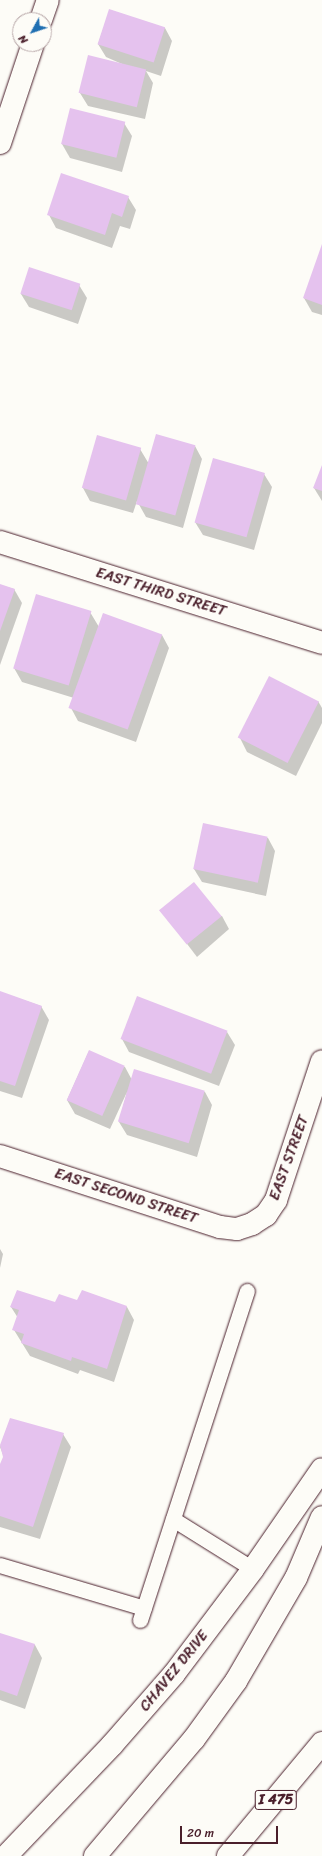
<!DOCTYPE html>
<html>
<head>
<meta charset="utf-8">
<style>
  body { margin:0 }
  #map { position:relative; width:322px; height:1856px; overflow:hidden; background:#fdfcf7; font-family:Sriracha,sans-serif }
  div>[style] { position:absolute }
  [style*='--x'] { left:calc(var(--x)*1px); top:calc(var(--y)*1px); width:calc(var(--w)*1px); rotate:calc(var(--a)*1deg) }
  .shadow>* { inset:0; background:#0003 }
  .building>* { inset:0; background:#e5c2ee; transform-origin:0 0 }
  .roads { filter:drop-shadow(0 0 1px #4a1f2b) drop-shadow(0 0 1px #4a1f2b) }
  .service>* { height:15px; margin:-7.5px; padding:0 7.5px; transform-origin:7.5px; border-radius:7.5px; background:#fdfcf7 }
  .minor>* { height:22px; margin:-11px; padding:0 11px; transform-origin:11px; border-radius:11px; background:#fdfcf7 }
  .secondary>* { height:22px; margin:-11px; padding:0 11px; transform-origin:11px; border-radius:11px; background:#fdfcf7 }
  .motorway>* { height:22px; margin:-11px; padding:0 11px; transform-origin:11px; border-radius:11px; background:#fdfcf7 }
  span { translate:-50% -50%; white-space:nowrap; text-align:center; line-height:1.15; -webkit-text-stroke:4px #fdfcf7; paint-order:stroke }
  .shield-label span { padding:1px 3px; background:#fdfcf7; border:1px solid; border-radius:3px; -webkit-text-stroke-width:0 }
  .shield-label { font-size:14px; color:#4a1f2b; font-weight:700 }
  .street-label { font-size:15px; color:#4a1f2b }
  .north { position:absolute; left:12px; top:12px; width:40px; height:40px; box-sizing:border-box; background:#fdfcf7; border:1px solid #b5a4a5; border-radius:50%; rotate:230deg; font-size:11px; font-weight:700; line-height:16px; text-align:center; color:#4a1f2b }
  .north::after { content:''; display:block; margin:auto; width:14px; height:18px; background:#1f6fb2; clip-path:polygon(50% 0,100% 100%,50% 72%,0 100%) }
  .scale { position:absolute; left:180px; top:1826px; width:98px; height:18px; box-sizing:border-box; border:2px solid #4a1f2b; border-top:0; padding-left:5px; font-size:12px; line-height:14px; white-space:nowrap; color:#4a1f2b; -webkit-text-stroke:3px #fdfcf7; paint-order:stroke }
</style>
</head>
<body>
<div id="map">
  <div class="shadow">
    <div style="clip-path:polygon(110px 10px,165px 28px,172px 41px,161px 76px,146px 71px,153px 83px,145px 119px,88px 106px,80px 93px,122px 64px,106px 57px,98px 44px)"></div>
    <div style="clip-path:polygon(124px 123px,132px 136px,122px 172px,70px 158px,62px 144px)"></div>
    <div style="clip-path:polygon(128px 197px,136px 210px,130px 229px,120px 226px,112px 248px,56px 228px,49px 215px)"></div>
    <div style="clip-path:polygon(322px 247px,322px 315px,312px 312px,304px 298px)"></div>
    <div style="clip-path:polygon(79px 285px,87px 298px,78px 324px,29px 307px,21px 294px)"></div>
    <div style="clip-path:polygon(157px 436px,195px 446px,202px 459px,183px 528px,146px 517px,137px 501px,133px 513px,90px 501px,83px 488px,140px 449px,149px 464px)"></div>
    <div style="clip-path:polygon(322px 468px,322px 501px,314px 488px)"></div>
    <div style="clip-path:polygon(264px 474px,272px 487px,254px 550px,203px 535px,195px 522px)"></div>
    <div style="clip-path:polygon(0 585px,14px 589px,22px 603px,0 665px)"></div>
    <div style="clip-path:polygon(90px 612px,99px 627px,162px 635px,169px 648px,136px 742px,78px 721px,71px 708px,74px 698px,22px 682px,14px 668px)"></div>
    <div style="clip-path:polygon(318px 701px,322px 708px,322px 723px,296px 776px,247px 752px,240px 738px)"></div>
    <div style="clip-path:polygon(204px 824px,268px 838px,275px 851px,266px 896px,202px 882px,194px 869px)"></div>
    <div style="clip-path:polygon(162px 911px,222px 916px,229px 929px,197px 957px)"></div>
    <div style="clip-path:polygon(0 992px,41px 1006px,49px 1020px,22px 1098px,0 1091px)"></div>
    <div style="clip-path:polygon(227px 1032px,235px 1045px,219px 1086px,129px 1052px,122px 1039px)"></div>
    <div style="clip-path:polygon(89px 1051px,125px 1067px,132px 1080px,135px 1070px,205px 1092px,212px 1105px,197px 1157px,127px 1135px,119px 1122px,127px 1092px,110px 1129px,75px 1114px,67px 1100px)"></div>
    <div style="clip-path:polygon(0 1249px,3px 1254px,0 1268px)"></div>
    <div style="clip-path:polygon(83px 1291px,127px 1307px,134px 1320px,114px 1382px,80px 1370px,78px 1374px,30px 1356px,14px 1330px,18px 1318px,11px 1307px,78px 1301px)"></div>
    <div style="clip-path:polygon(10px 1420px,63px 1434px,71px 1447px,40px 1539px,0 1527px,0 1467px,4px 1457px,0 1447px)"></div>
    <div style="clip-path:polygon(0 1634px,35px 1645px,42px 1658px,25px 1709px,0 1700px)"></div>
  </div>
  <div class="building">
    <div style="left:109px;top:9px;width:59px;height:37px;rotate:18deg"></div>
    <div style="left:88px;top:55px;width:60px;height:39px;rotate:14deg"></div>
    <div style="left:70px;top:108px;width:57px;height:37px;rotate:14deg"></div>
    <div style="clip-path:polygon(61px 173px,129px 196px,122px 217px,112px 213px,105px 235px,47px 215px)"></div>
    <div style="clip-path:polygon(322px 244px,322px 305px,303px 298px)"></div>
    <div style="left:29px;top:267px;width:54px;height:28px;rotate:18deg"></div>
    <div style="left:156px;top:434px;width:41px;height:73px;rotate:16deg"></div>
    <div style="left:97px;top:435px;width:46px;height:55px;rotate:16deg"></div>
    <div style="left:213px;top:458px;width:54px;height:67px;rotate:16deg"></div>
    <div style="clip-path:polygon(322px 465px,322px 491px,313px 488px)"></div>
    <div style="clip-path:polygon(0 584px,15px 589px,0 631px)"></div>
    <div style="left:36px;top:594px;width:58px;height:78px;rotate:17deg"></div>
    <div style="left:103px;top:613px;width:63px;height:101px;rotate:20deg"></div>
    <div style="left:269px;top:676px;width:56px;height:69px;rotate:27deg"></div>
    <div style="left:203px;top:823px;width:66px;height:47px;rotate:12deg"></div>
    <div style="left:194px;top:882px;width:44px;height:45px;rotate:51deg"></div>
    <div style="clip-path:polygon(0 991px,42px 1006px,15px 1086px,0 1081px)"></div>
    <div style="left:137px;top:996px;width:97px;height:46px;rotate:21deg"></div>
    <div style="left:89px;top:1050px;width:39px;height:55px;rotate:24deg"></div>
    <div style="left:134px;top:1069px;width:74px;height:55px;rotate:17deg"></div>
    <div style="clip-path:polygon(17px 1290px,55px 1302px,59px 1294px,77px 1300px,82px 1290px,127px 1306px,107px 1369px,72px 1357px,71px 1361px,21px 1343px,24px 1334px,12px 1330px,19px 1310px,10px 1307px)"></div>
    <div style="clip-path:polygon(10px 1418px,64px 1433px,33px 1527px,0 1516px,0 1464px,3px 1457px,0 1445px)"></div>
    <div style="clip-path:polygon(0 1633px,35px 1644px,17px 1696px,0 1690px)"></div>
  </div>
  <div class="roads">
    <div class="service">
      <div style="--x:173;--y:1519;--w:94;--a:32"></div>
      <div style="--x:0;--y:1565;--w:150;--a:16.6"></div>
      <div style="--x:140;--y:1620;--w:346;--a:-72"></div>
    </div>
    <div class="minor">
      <div style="--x:41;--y:20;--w:21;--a:-71"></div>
      <div style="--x:0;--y:143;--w:104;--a:-71.6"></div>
      <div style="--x:0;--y:542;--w:337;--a:17.4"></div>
      <div style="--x:0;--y:1156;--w:231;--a:17.9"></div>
      <div style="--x:220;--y:1227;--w:17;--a:7"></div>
      <div style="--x:237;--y:1229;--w:16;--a:-18"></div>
      <div style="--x:252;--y:1224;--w:17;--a:-33"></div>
      <div style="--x:266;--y:1215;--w:18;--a:-56"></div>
      <div style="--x:276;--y:1200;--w:146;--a:-71.7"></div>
    </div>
    <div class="secondary">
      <div style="--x:6;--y:1856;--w:153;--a:-46.3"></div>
      <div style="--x:112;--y:1745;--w:94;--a:-48.9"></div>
      <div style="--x:174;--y:1674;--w:131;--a:-53"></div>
      <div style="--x:253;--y:1569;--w:121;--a:-55.4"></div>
    </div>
    <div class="motorway">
      <div style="--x:95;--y:1856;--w:153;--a:-49.8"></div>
      <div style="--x:194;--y:1739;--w:72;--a:-54.1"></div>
      <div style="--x:236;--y:1681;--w:119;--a:-59.8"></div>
      <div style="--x:296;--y:1578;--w:66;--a:-66.9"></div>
      <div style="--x:228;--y:1856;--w:147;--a:-50.2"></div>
    </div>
  </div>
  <div class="shield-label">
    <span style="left:276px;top:1800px">I 475</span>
  </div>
  <div class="street-label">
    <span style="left:161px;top:592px;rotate:17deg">EAST THIRD STREET</span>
    <span style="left:289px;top:1158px;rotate:-70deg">EAST STREET</span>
    <span style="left:126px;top:1196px;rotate:18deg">EAST SECOND STREET</span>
    <span style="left:174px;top:1671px;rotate:-51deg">CHAVEZ DRIVE</span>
  </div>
  <div class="north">N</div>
  <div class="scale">20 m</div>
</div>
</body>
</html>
